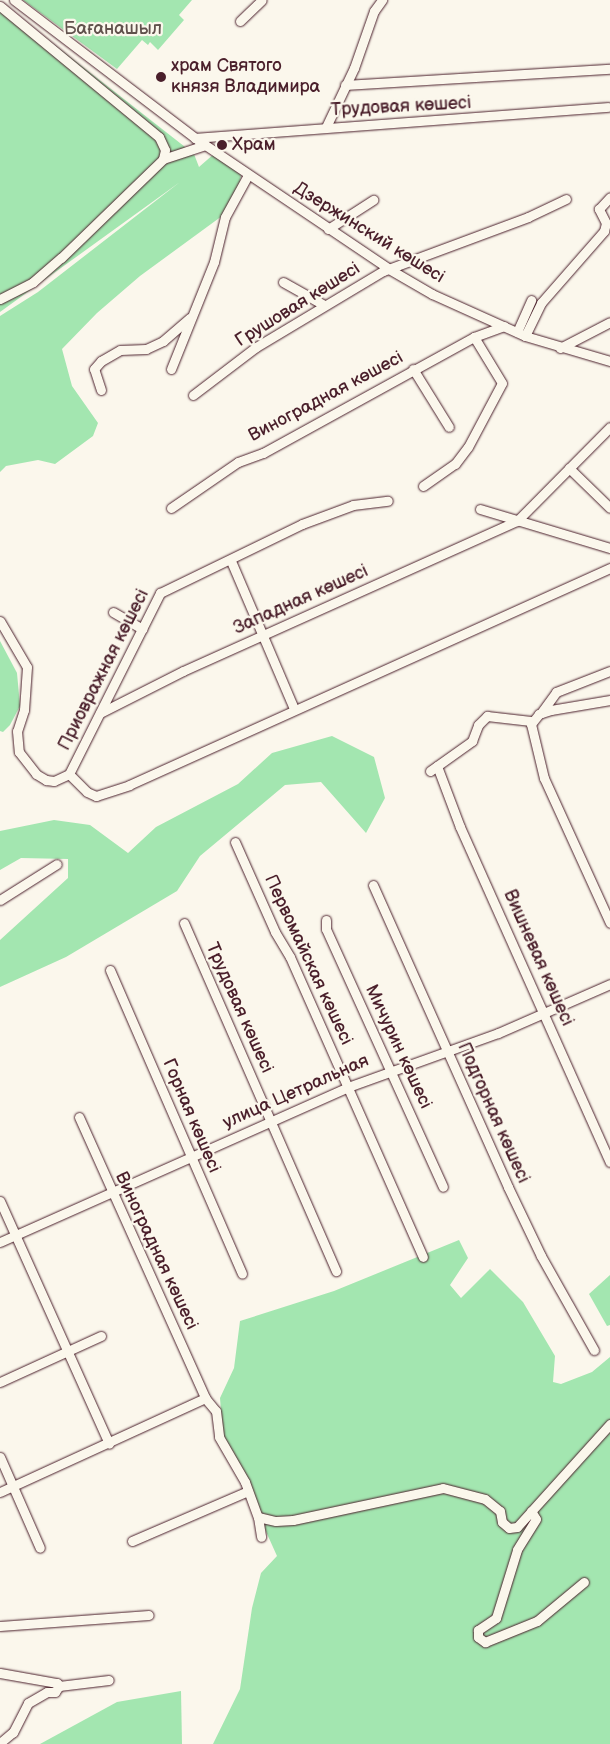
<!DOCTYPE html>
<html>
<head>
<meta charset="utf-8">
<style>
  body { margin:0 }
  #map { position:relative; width:610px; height:1744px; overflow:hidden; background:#fbf7ec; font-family:"Balsamiq Sans",sans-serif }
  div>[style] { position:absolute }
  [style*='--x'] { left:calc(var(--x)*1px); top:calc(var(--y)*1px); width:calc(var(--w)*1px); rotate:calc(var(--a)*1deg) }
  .green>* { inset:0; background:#a3e6b0 }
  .roads { filter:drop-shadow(0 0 1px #4a1f2b) drop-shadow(0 0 1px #4a1f2b) }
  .minor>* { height:9px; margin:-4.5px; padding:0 4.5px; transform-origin:4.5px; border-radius:4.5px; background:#fbf7ec }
  .dots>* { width:14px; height:14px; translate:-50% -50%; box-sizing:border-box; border:2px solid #fbf7ec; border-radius:50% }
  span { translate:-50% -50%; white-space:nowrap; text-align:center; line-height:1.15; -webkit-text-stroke:4.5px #fbf7ec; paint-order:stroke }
  .park-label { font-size:18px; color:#60514c }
  .poi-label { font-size:18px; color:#4a1f2b }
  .left { translate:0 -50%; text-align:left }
  .street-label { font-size:18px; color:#4a1f2b }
</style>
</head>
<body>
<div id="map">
  <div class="green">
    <div style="clip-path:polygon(23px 0,192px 0,179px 15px,184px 20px,158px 50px,150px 42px,148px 45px,142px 40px,117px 69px)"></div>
    <div style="clip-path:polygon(0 2px,194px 154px,199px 167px,215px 153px,241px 174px,240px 183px,222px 216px,140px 276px,97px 313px,62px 349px,72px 386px,98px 423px,93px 436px,55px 464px,38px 460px,6px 466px,0 472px,0 316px,38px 292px,180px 182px,0 312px)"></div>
    <div style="clip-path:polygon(0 641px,17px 673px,20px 706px,10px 725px,3px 732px,0 731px)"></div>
    <div style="clip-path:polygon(332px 736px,374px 757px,385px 798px,366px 833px,321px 782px,285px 785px,200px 856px,177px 891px,66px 957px,0 987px,0 940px,68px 878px,68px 859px,21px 858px,0 870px,0 831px,54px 820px,90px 825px,128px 853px,156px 827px,238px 784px,272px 753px)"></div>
    <div style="clip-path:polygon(459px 1240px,468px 1258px,450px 1285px,461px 1298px,490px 1269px,523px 1302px,555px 1356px,553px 1382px,561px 1384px,592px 1372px,610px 1357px,610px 1744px,213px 1744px,240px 1689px,252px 1608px,261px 1573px,277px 1556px,223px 1436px,220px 1398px,234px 1368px,240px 1321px,334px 1291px)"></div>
    <div style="clip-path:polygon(610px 1275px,610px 1325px,607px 1326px,589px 1294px)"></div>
    <div style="clip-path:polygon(181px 1691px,182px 1744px,40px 1744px,117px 1702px)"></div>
  </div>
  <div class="roads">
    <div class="minor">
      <div style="--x:14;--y:0;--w:228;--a:37.3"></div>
      <div style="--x:195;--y:138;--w:234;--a:34"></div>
      <div style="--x:389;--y:269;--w:50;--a:30.2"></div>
      <div style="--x:432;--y:294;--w:102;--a:24.3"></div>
      <div style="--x:525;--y:336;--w:89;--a:16.4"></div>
      <div style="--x:0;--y:6;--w:206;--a:39.5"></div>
      <div style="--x:159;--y:137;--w:14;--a:65"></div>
      <div style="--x:165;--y:150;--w:9;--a:103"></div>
      <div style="--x:240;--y:21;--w:30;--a:-44"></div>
      <div style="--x:345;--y:85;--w:265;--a:-3.5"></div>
      <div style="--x:326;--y:127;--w:65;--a:-64.6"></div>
      <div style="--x:354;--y:68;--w:60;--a:-70.7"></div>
      <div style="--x:374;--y:11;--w:14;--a:-54"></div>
      <div style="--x:195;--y:138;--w:414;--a:-4.3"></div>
      <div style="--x:328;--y:229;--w:54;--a:-32.8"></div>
      <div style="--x:283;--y:282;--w:47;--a:29.3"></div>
      <div style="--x:0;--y:299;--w:37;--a:-27"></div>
      <div style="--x:33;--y:282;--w:37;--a:-41"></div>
      <div style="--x:61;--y:258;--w:142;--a:-44.1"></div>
      <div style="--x:163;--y:159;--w:44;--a:-18.4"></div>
      <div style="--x:517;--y:332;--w:35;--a:-66"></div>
      <div style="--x:525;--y:336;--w:37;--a:-64"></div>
      <div style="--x:541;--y:303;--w:96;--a:-48.8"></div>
      <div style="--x:604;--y:231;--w:8;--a:-76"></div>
      <div style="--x:606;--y:223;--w:16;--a:-117"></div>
      <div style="--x:599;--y:209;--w:16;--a:-47"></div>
      <div style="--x:560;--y:348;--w:56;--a:-27.5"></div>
      <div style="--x:171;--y:369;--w:115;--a:-68.1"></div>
      <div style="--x:214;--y:262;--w:46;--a:-76.3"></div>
      <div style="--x:225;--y:217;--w:48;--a:-61.3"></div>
      <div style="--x:413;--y:369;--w:68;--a:58.2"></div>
      <div style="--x:101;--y:390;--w:22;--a:-108"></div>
      <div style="--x:94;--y:369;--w:11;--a:-49"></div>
      <div style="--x:101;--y:361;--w:22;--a:-30"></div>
      <div style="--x:120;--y:350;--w:26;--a:-2"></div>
      <div style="--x:146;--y:349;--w:19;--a:-25"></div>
      <div style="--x:163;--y:341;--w:35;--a:-41"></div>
      <div style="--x:193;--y:395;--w:79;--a:-37.3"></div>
      <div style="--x:256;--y:347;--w:148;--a:-30.9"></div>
      <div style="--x:383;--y:271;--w:155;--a:-20.4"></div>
      <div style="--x:528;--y:217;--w:42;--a:-25.3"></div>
      <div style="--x:569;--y:468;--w:57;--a:44.3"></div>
      <div style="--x:423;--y:486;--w:39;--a:-35"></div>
      <div style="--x:455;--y:464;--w:21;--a:-53"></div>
      <div style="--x:468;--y:447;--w:72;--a:-62"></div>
      <div style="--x:502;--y:383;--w:54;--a:-121.3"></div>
      <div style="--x:171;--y:508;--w:81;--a:-34.5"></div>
      <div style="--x:238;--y:462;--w:27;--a:-20"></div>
      <div style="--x:263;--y:453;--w:241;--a:-28.8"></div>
      <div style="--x:474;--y:337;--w:32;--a:-20"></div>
      <div style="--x:480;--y:509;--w:136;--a:16.7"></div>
      <div style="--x:231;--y:561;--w:161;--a:66.9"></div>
      <div style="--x:113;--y:612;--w:34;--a:30"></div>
      <div style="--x:0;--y:621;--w:53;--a:59.6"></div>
      <div style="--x:27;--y:667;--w:43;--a:94"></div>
      <div style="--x:24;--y:710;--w:22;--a:108"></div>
      <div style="--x:17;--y:731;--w:21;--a:85"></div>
      <div style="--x:19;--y:752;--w:28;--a:52"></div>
      <div style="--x:36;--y:774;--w:12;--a:31"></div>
      <div style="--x:46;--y:780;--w:8;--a:7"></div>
      <div style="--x:54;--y:781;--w:17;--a:-25"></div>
      <div style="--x:69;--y:774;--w:203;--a:-63.3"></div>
      <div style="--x:160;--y:593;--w:158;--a:-25.9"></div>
      <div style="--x:302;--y:524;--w:54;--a:-20.4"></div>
      <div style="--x:353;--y:505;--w:35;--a:-7"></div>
      <div style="--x:610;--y:700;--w:60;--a:170.4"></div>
      <div style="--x:551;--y:710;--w:13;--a:162"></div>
      <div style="--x:539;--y:714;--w:13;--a:129"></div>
      <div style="--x:531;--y:724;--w:56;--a:76.5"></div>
      <div style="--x:544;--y:778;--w:159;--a:65.5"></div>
      <div style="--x:100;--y:713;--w:93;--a:-26.8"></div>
      <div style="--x:183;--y:671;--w:366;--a:-24.2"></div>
      <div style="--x:517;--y:521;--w:132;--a:-45.3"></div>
      <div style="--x:541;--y:713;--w:26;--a:-54"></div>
      <div style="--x:556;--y:692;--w:58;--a:-21.3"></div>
      <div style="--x:437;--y:766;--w:65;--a:69.3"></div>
      <div style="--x:460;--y:827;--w:367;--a:65.9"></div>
      <div style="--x:430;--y:771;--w:52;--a:-35.5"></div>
      <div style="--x:472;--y:741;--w:17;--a:-69"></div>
      <div style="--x:478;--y:725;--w:13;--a:-45"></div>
      <div style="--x:487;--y:716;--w:44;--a:6.5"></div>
      <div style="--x:69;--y:774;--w:25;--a:45"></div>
      <div style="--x:87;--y:792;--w:10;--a:24"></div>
      <div style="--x:96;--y:796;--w:35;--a:-18"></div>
      <div style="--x:129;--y:785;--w:528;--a:-24.28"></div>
      <div style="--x:235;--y:842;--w:98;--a:66"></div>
      <div style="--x:275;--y:932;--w:29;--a:59"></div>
      <div style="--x:290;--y:957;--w:328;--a:66.1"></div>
      <div style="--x:373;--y:885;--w:331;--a:65.9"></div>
      <div style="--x:508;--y:1187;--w:76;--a:64.4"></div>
      <div style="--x:541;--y:1256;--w:108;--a:60.6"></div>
      <div style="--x:0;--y:900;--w:67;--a:-32.3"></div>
      <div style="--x:326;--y:920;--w:9;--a:90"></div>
      <div style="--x:326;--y:929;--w:283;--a:65.6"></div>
      <div style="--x:184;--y:923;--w:380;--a:66.4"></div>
      <div style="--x:110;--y:970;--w:331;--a:66.5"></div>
      <div style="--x:79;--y:1117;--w:308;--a:65.8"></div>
      <div style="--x:205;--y:1398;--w:17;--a:50"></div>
      <div style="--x:216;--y:1411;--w:26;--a:83"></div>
      <div style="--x:219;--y:1437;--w:52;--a:60"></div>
      <div style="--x:245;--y:1482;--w:37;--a:70"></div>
      <div style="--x:258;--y:1517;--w:20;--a:81"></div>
      <div style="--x:0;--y:1201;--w:266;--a:65.8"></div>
      <div style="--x:0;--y:1242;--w:381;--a:-24"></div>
      <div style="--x:348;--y:1087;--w:159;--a:-19.8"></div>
      <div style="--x:498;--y:1033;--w:122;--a:-23.6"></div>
      <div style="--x:0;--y:1382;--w:111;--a:-24.5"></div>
      <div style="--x:0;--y:1457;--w:99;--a:66.3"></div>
      <div style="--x:0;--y:1492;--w:226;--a:-24.6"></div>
      <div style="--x:531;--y:1511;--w:9;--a:58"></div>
      <div style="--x:536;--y:1519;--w:36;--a:122"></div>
      <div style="--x:517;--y:1550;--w:71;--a:107.2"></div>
      <div style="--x:496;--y:1618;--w:22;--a:146"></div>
      <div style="--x:478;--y:1630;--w:7;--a:90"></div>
      <div style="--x:478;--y:1637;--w:9;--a:36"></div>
      <div style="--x:485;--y:1642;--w:56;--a:-22"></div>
      <div style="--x:537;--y:1621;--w:61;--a:-39.7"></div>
      <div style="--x:258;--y:1517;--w:18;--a:13"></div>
      <div style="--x:276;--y:1521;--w:17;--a:-3"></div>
      <div style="--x:293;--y:1520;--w:153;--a:-12"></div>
      <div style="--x:443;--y:1488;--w:43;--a:14.7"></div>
      <div style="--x:485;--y:1499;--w:19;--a:39"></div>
      <div style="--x:500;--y:1511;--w:11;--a:80"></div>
      <div style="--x:502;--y:1522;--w:9;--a:41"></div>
      <div style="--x:509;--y:1528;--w:8;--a:-7"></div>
      <div style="--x:517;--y:1527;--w:139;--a:-47.9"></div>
      <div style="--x:132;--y:1541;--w:126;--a:-23.3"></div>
      <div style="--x:0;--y:1626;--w:149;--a:-4.2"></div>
      <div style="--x:0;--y:1673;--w:58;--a:10"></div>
      <div style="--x:57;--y:1683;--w:4;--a:56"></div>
      <div style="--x:59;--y:1686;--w:7;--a:124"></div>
      <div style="--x:55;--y:1692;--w:8;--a:180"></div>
      <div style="--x:47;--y:1692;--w:22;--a:150"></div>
      <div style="--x:28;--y:1703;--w:33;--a:117"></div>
      <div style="--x:13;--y:1732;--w:17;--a:140"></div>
      <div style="--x:59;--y:1686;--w:50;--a:-6.8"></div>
    </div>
  </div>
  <div class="dots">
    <div style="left:161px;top:77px;background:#4a1f2b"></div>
    <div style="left:222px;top:145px;background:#4a1f2b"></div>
  </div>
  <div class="park-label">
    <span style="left:113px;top:29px">Бағанашыл</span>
  </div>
  <div class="poi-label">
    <span class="left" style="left:171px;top:77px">храм Святого<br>князя Владимира</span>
    <span class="left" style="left:232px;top:145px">Храм</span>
  </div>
  <div class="street-label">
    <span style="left:401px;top:107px;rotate:-3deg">Трудовая көшесі</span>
    <span style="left:369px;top:233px;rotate:32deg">Дзержинский көшесі</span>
    <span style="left:298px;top:305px;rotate:-32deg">Грушовая көшесі</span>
    <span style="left:326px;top:397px;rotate:-28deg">Виноградная көшесі</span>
    <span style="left:301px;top:600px;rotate:-24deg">Западная көшесі</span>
    <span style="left:104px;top:670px;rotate:-63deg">Приовражная көшесі</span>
    <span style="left:538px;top:958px;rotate:66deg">Вишневая көшесі</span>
    <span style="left:308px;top:960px;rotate:65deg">Первомайская көшесі</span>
    <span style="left:239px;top:1008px;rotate:66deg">Трудовая көшесі</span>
    <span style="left:398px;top:1047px;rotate:65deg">Мичурин көшесі</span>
    <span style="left:296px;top:1092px;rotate:-24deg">улица Цетральная</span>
    <span style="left:493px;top:1113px;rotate:66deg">Подгорная көшесі</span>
    <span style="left:191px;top:1116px;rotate:67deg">Горная көшесі</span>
    <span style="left:156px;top:1251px;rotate:65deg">Виноградная көшесі</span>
  </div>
</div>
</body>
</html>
